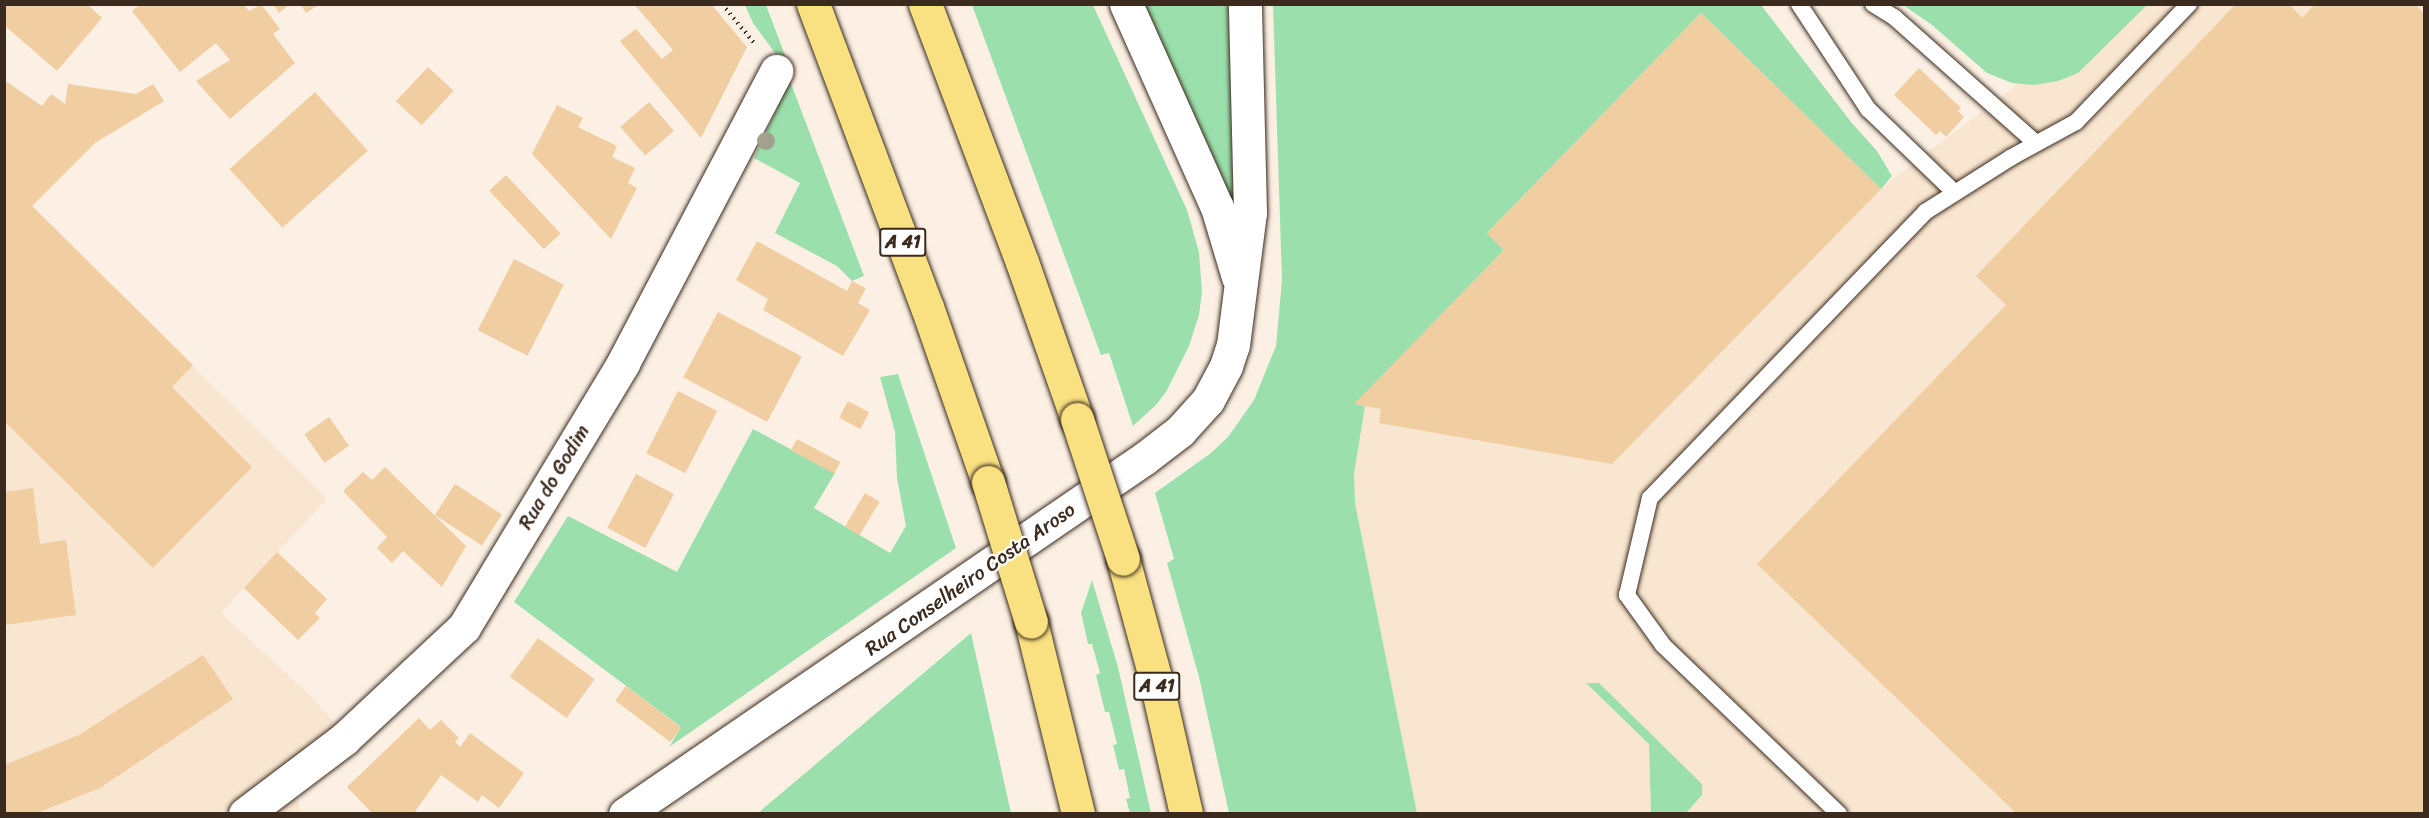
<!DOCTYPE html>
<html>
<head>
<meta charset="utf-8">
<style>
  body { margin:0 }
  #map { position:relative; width:2429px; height:818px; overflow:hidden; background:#fbf0e3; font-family:Sriracha,sans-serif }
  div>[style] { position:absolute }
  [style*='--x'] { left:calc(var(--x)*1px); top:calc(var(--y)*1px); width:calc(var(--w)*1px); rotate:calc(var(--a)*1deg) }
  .built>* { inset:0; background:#f8e6d0 }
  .green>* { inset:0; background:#9be0ac }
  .building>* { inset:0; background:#f1cda2; transform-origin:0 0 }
  .path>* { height:4px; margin-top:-2px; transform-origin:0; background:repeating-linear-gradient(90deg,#3b2a1e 0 1.5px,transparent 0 6px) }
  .roads { filter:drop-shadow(0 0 2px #3b2a1e) drop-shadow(0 0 2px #3b2a1e) }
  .service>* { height:16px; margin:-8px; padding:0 8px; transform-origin:8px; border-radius:8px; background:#fff }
  .minor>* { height:33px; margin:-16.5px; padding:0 16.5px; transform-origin:16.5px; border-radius:16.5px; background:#fff }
  .secondary>* { height:33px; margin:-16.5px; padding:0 16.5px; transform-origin:16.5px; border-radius:16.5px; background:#fff }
  .motorway>* { height:33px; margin:-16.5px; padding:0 16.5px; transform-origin:16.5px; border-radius:16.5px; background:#f9e181 }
  .bridges { filter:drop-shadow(0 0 2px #3b2a1e) drop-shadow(0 0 2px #3b2a1e) }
  .motorway-bridge>* { height:33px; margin:-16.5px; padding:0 16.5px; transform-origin:16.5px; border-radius:16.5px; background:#f9e181 }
  .trees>* { width:18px; height:18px; margin:-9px; border-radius:50%; background:#a1a18e }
  span { translate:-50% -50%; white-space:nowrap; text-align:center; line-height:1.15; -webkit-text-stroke:4.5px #fff; paint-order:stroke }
  .shield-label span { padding:2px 4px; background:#fff; border:2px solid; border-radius:4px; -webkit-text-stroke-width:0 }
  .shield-label { font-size:18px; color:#3b2a1e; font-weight:700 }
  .street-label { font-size:20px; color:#3b2a1e }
  .frame { position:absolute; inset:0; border:6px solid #3b2a1e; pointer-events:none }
</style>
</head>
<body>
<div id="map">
  <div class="built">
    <div style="clip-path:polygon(2099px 5px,2424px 5px,2424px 813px,1417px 813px,1355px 503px,1354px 474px,1365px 406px,1354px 404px,1504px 250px,1487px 233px,1701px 13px,1881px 188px,2025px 79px)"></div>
    <div style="clip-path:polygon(4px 80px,95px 143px,32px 206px,327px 499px,221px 613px,310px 695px,335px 723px,291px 787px,302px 813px,5px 813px)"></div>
  </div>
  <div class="green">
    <div style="clip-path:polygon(745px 5px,766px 5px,788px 63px,784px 65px,864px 276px,852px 281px,837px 266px,775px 233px,800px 183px,754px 158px,782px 98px,784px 65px,753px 23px)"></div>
    <div style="clip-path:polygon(972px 5px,1093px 5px,1187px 210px,1199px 252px,1202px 292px,1199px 315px,1189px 346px,1166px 392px,1156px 405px,1133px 426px,1109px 353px,1101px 355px)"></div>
    <div style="clip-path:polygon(1141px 5px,1228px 5px,1234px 196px,1231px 197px,1227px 194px)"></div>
    <div style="clip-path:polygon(1273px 5px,1761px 5px,1851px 122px,1877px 151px,1892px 176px,1881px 189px,1701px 13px,1487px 233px,1504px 250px,1355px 404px,1365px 406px,1354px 474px,1355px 503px,1417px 813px,1229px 813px,1199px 677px,1167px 563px,1174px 559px,1155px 493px,1211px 453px,1228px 437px,1254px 400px,1276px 346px,1282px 280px)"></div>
    <div style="clip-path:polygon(1903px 5px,2147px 5px,2078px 73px,2058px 81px,2034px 85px,2012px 83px,1987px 73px,1932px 25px)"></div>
    <div style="clip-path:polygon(898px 374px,956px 548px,669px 747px,681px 727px,514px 602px,568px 516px,677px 572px,753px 429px,835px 473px,814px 508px,890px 553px,906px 526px,897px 478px,895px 432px,880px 377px)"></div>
    <div style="clip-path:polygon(1092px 580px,1118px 667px,1151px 813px,1130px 813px,1126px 799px,1130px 798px,1124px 769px,1119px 770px,1113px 745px,1117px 744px,1109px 712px,1105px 712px,1096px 675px,1100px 673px,1092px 644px,1088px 644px,1081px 613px)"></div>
    <div style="clip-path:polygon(971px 633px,1011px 813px,758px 813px)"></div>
    <div style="clip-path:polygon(1586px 683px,1599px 683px,1702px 784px,1702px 795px,1686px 813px,1651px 813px,1649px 744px)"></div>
  </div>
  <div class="building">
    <div style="clip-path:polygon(5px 4px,87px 4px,102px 18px,57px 71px,5px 26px)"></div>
    <div style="clip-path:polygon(141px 4px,243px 4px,249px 11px,261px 4px,280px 29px,273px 34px,295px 63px,230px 119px,196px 81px,230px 60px,216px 43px,180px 72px,132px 11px)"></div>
    <div style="clip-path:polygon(273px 4px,290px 4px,279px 13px)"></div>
    <div style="clip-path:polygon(300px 4px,320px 4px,306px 13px)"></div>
    <div style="clip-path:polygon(634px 4px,711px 4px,747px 47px,701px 138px,620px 41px,636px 29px,662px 59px,673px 50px)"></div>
    <div style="clip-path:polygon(2236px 4px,2289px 4px,2302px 18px,2315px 4px,2415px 4px,2424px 14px,2424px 813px,2016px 813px,1757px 564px,2006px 305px,1976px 276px)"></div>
    <div style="clip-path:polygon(1701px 13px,1881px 189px,1612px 464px,1379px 423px,1381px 409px,1354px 404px,1504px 250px,1487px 233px)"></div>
    <div style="left:428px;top:67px;width:35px;height:47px;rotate:43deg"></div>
    <div style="clip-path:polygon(1919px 68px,1961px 108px,1958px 111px,1964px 117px,1946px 137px,1940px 131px,1936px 135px,1894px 95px)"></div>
    <div style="clip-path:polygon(4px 80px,42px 106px,51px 94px,65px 104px,68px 84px,136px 94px,153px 84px,164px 101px,95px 143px,32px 206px,193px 365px,172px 387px,252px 467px,153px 568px,4px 421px)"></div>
    <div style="left:315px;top:92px;width:79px;height:115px;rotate:48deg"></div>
    <div style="left:649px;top:102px;width:38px;height:38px;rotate:49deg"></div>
    <div style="clip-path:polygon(557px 105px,583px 118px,578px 127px,617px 146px,612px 157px,635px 168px,628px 183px,637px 188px,611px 239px,532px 154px)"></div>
    <div style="left:506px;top:175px;width:80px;height:23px;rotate:47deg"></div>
    <div style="clip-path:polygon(757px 241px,847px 291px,852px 281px,866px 288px,858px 303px,870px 310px,843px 356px,763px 310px,768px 299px,736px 280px)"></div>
    <div style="left:514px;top:259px;width:56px;height:80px;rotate:27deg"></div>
    <div style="left:718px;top:312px;width:95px;height:74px;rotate:28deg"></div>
    <div style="left:678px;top:391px;width:44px;height:70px;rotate:27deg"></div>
    <div style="left:848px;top:401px;width:24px;height:19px;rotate:28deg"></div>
    <div style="left:329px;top:417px;width:35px;height:30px;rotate:55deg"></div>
    <div style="left:797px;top:439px;width:49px;height:13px;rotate:28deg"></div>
    <div style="clip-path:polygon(385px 467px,466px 546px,442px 587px,403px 551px,392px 563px,377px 548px,387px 537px,343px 491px,363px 472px,372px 480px)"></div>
    <div style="left:636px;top:474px;width:43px;height:61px;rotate:28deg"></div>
    <div style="left:455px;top:484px;width:56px;height:37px;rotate:33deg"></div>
    <div style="clip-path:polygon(33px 488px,40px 544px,66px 540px,76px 615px,4px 625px,4px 492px)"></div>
    <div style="left:865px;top:493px;width:17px;height:39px;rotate:31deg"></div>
    <div style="clip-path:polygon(277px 552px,327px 599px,315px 613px,320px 618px,298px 640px,244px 588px)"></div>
    <div style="left:538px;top:638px;width:70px;height:48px;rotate:36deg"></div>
    <div style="clip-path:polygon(203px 655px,233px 699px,100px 788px,37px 813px,4px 813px,4px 765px,79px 735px)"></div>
    <div style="left:626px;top:686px;width:69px;height:18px;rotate:37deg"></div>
    <div style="clip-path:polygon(419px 718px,430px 730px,441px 720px,459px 738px,455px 742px,460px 747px,470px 733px,524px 773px,499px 808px,482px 795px,478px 802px,441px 775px,414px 813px,372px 813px,347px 787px)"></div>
  </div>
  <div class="path">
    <div style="--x:722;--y:4;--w:52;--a:50.5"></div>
  </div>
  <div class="roads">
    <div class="service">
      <div style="--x:1799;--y:4;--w:126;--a:56.7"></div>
      <div style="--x:1868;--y:109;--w:120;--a:44"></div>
      <div style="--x:1873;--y:4;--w:25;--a:32"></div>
      <div style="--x:1894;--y:17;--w:190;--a:41.6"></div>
      <div style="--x:1839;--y:814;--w:244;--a:-136.2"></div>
      <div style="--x:1663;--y:645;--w:62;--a:-125.8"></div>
      <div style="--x:1627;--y:595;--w:100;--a:-76.7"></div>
      <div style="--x:1650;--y:498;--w:397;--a:-46.1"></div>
      <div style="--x:1925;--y:212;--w:101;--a:-32.4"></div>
      <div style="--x:2010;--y:158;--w:75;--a:-28.6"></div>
      <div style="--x:2076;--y:122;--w:163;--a:-46.2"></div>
    </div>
    <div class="minor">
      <div style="--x:245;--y:814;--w:124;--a:-37.1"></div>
      <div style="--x:344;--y:739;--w:164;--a:-43"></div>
      <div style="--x:464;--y:627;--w:308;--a:-58.9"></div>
      <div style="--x:623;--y:363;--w:330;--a:-62.3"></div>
    </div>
    <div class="secondary">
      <div style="--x:1126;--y:4;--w:222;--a:65.9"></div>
      <div style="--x:1217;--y:207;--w:73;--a:73.3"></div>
      <div style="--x:625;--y:814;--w:630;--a:-34.4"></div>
      <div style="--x:1145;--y:458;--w:44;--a:-37.6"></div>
      <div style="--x:1180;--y:431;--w:42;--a:-47.9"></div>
      <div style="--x:1208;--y:400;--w:38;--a:-62"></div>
      <div style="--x:1226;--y:366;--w:22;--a:-72"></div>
      <div style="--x:1233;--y:345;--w:133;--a:-82.7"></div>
      <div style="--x:1250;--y:213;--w:209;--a:-91.4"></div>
    </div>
    <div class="motorway">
      <div style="--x:813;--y:4;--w:324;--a:69.4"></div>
      <div style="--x:927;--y:307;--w:185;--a:70.8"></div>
      <div style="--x:925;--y:4;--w:276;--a:69.4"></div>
      <div style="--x:1022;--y:262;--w:166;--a:70.7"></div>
      <div style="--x:1123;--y:559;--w:122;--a:74.8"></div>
      <div style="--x:1155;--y:677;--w:140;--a:77.2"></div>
      <div style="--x:1031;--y:622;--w:198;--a:76.2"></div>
    </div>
  </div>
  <div class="bridges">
    <div class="motorway-bridge">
      <div style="--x:1077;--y:419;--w:147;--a:71.8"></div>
      <div style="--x:988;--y:482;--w:146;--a:72.9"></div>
    </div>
  </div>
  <div class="trees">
    <div style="left:766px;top:141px"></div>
  </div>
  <div class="shield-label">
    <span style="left:903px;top:242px">A 41</span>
    <span style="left:1157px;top:686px">A 41</span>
  </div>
  <div class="street-label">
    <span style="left:554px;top:477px;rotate:-59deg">Rua do Godim</span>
    <span style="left:970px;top:579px;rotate:-35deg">Rua Conselheiro Costa Aroso</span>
  </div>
  <div class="frame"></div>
</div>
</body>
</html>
